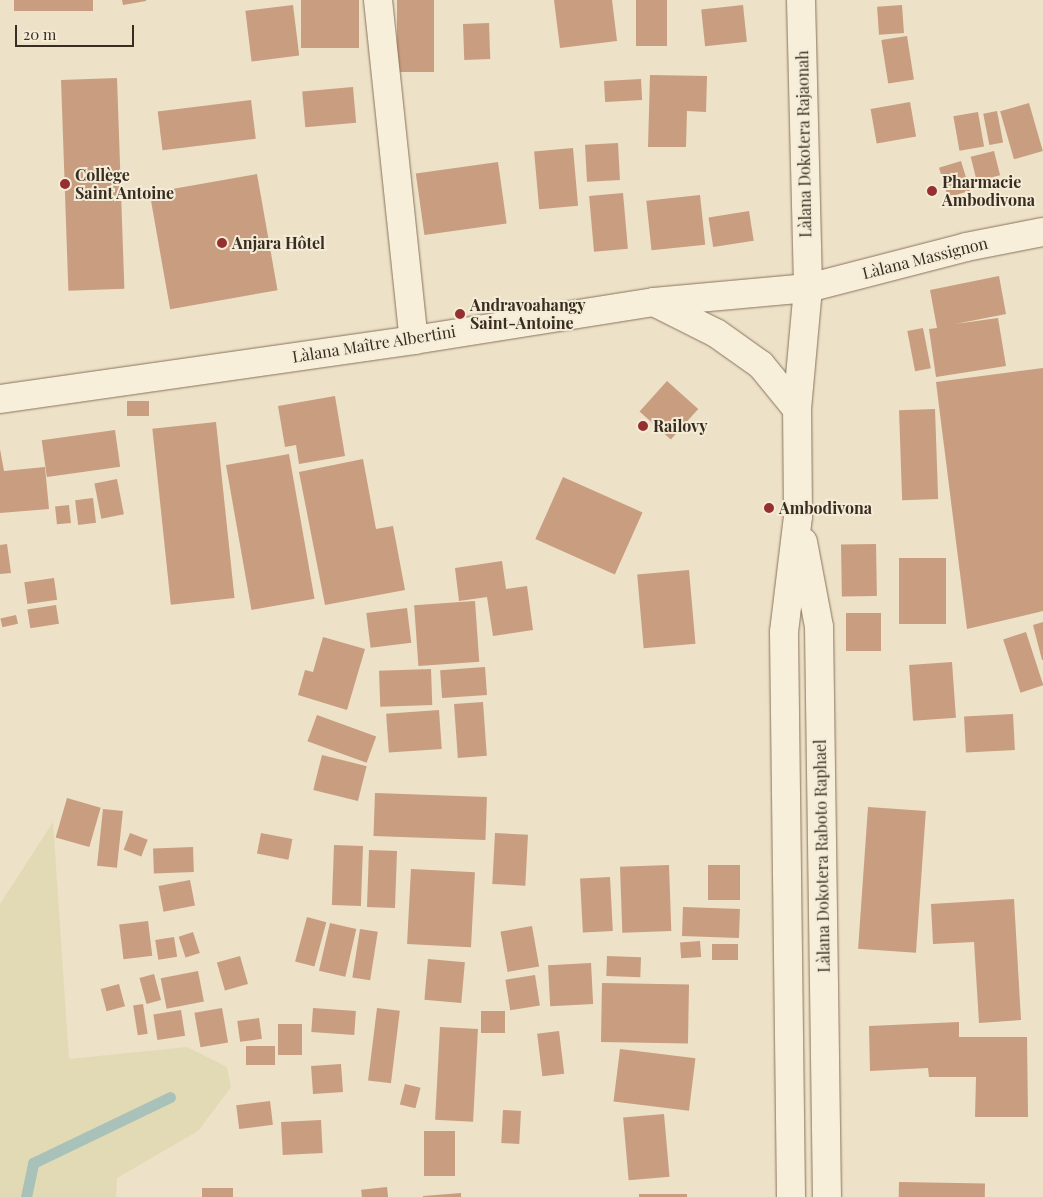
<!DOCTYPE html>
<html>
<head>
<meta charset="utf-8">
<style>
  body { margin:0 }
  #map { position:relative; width:1043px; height:1197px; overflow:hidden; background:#ede1c7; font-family:"Playfair Display",serif }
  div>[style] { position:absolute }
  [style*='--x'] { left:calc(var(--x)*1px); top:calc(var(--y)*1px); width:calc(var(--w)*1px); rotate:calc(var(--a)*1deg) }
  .farmland>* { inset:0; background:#e2dab5 }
  .stream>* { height:11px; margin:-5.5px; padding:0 5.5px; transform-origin:5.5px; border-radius:5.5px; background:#a8c1b9 }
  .building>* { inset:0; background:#c99d7f; transform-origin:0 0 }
  .roads { filter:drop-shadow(0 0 1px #88745d) drop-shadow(0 0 1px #88745d) }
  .street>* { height:28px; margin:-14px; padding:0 14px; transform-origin:14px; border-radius:14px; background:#f8efdb }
  .secondary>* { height:28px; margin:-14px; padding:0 14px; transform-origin:14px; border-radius:14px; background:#f8efdb }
  .dots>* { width:14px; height:14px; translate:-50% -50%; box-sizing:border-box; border:2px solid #f4ecd7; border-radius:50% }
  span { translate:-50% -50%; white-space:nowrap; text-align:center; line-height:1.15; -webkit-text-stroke:4px #f4ecd7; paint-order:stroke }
  .street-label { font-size:16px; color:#392c20 }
  .poi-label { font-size:16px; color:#392c20; font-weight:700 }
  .left { translate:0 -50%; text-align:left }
  .scale { position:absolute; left:15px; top:25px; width:119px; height:22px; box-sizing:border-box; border:2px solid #392c20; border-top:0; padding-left:6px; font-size:15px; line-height:18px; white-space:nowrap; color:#392c20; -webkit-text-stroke:4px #f4ecd7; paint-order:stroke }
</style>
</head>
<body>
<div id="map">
  <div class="farmland">
    <div style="clip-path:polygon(53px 822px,69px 1059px,187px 1047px,227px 1067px,231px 1087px,198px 1131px,117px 1178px,116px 1197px,0 1197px,0 904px)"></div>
  </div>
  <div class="stream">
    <div style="--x:26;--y:1197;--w:35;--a:-78"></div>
    <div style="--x:33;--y:1163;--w:152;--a:-25.7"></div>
  </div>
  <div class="building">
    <div style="left:14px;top:0;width:79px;height:11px"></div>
    <div style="clip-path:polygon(122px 0,146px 0,146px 1px,123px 5px)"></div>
    <div style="left:301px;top:0;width:58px;height:48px"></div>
    <div style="left:397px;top:0;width:37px;height:72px"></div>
    <div style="clip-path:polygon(554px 0,612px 0,617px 41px,560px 48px)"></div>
    <div style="left:636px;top:0;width:31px;height:46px"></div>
    <div style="left:293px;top:5px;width:51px;height:48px;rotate:83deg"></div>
    <div style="left:743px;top:5px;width:37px;height:42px;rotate:84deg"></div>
    <div style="left:902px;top:5px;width:28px;height:25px;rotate:86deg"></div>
    <div style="left:489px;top:23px;width:36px;height:26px;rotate:88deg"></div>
    <div style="left:907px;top:36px;width:44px;height:26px;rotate:81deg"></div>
    <div style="clip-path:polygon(650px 75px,707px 76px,706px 112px,687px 111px,686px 147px,648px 147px)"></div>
    <div style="left:117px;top:78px;width:211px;height:56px;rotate:88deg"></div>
    <div style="left:641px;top:79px;width:21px;height:37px;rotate:87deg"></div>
    <div style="left:353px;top:87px;width:36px;height:51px;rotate:85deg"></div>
    <div style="left:251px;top:100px;width:39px;height:94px;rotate:83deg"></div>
    <div style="left:910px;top:102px;width:35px;height:40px;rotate:80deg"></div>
    <div style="left:1029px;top:103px;width:50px;height:30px;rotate:74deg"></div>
    <div style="left:997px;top:111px;width:32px;height:14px;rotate:79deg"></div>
    <div style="left:978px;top:112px;width:35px;height:25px;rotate:80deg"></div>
    <div style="left:618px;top:143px;width:37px;height:33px;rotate:87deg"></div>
    <div style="left:573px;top:148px;width:58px;height:39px;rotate:85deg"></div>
    <div style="left:994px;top:151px;width:25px;height:24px;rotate:76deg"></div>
    <div style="left:961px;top:161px;width:31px;height:23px;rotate:73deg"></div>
    <div style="left:498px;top:162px;width:62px;height:83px;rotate:82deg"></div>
    <div style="left:257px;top:174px;width:118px;height:109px;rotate:80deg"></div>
    <div style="left:623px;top:193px;width:56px;height:34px;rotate:85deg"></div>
    <div style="left:700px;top:195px;width:50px;height:54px;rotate:84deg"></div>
    <div style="left:749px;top:211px;width:30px;height:41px;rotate:81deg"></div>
    <div style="clip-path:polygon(999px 276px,1006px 314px,955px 324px,998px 318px,1006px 366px,936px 377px,929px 329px,937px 328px,930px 290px)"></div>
    <div style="left:923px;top:328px;width:41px;height:16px;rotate:79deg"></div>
    <div style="clip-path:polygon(1043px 368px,1043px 611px,967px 629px,936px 382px)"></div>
    <div style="left:667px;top:381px;width:42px;height:41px;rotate:42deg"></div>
    <div style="clip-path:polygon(335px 396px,345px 456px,299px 464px,296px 445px,285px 447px,278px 406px)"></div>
    <div style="left:149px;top:401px;width:15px;height:22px;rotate:90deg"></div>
    <div style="left:935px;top:409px;width:90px;height:36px;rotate:88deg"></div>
    <div style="left:216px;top:422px;width:177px;height:64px;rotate:84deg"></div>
    <div style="left:115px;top:430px;width:37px;height:74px;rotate:82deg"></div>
    <div style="clip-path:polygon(0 449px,4px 471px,45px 467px,49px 509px,0 513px)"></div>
    <div style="left:289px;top:454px;width:147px;height:64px;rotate:80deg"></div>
    <div style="clip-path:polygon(363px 459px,376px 529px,393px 526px,405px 590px,325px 605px,299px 472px)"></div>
    <div style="left:563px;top:477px;width:87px;height:68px;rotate:24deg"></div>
    <div style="left:117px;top:479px;width:36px;height:23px;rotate:79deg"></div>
    <div style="left:93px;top:498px;width:25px;height:18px;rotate:83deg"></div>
    <div style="left:69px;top:505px;width:18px;height:14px;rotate:84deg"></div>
    <div style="clip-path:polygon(7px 544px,11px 573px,0 574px,0 545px)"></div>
    <div style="left:876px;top:544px;width:52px;height:35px;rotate:89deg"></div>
    <div style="left:899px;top:558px;width:47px;height:66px"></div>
    <div style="clip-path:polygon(502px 561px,506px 589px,527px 586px,533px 630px,493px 636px,487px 597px,459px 601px,455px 568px)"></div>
    <div style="left:689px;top:570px;width:74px;height:52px;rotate:85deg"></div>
    <div style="left:54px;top:578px;width:22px;height:30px;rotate:82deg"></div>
    <div style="left:475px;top:601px;width:61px;height:61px;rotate:86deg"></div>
    <div style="left:56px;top:605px;width:19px;height:29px;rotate:81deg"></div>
    <div style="left:407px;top:608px;width:35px;height:41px;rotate:83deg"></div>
    <div style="left:881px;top:613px;width:38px;height:35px;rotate:90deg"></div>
    <div style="left:16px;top:615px;width:9px;height:16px;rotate:77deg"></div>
    <div style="clip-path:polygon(1043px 622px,1043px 660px,1042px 660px,1033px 625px)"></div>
    <div style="left:1026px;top:632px;width:56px;height:24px;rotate:72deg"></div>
    <div style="clip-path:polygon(323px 637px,365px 649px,347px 710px,298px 695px,305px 670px,313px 672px)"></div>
    <div style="left:952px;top:662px;width:56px;height:43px;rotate:86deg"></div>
    <div style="left:485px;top:667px;width:28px;height:45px;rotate:86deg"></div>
    <div style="left:431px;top:669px;width:36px;height:52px;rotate:88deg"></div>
    <div style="left:483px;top:702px;width:54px;height:29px;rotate:86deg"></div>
    <div style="left:439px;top:710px;width:39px;height:53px;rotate:86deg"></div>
    <div style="left:1013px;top:714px;width:36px;height:49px;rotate:87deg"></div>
    <div style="left:317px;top:715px;width:63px;height:28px;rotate:20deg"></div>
    <div style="left:322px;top:755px;width:46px;height:36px;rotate:14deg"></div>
    <div style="left:375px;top:793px;width:112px;height:43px;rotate:2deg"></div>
    <div style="left:67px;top:798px;width:35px;height:41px;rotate:16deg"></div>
    <div style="left:868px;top:807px;width:58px;height:142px;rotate:4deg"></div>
    <div style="left:103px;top:809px;width:20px;height:57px;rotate:6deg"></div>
    <div style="left:130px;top:833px;width:19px;height:18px;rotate:21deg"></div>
    <div style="left:261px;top:833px;width:32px;height:21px;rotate:11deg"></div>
    <div style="left:495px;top:833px;width:33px;height:51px;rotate:3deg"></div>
    <div style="left:334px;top:845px;width:29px;height:60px;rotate:2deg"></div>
    <div style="left:193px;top:847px;width:25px;height:40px;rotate:88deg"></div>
    <div style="left:369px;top:850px;width:28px;height:57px;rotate:2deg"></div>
    <div style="left:669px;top:865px;width:66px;height:49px;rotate:88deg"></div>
    <div style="left:740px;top:865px;width:35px;height:32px;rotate:90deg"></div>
    <div style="left:411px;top:869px;width:64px;height:75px;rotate:3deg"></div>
    <div style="left:610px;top:877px;width:54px;height:30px;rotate:87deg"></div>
    <div style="left:190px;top:880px;width:26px;height:32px;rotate:79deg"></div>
    <div style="clip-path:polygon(1014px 899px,1021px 1020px,979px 1023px,974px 942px,933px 944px,931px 904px)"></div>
    <div style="left:683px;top:907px;width:57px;height:29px;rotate:2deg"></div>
    <div style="left:307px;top:917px;width:20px;height:46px;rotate:15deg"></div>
    <div style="left:148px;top:921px;width:35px;height:29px;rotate:83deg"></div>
    <div style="left:330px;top:923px;width:27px;height:49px;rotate:13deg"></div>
    <div style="left:532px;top:926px;width:41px;height:32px;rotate:80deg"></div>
    <div style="left:360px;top:929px;width:18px;height:49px;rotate:9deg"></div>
    <div style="left:193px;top:932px;width:22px;height:15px;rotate:72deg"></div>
    <div style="left:174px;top:937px;width:20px;height:19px;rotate:81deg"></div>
    <div style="left:700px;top:941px;width:16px;height:20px;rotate:86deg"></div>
    <div style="left:712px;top:944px;width:26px;height:16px"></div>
    <div style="left:240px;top:956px;width:29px;height:24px;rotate:74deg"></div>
    <div style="left:607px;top:956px;width:34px;height:20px;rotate:2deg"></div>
    <div style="left:428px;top:959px;width:37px;height:41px;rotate:5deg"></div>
    <div style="left:591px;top:963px;width:41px;height:43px;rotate:87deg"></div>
    <div style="left:198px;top:971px;width:31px;height:38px;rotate:79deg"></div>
    <div style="left:154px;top:974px;width:27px;height:15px;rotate:75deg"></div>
    <div style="left:535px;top:975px;width:31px;height:30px;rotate:81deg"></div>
    <div style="left:602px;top:983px;width:87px;height:59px;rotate:1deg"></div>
    <div style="left:119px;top:984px;width:23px;height:19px;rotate:75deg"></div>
    <div style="left:143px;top:1004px;width:30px;height:10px;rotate:81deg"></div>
    <div style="left:222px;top:1008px;width:35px;height:28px;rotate:80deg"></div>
    <div style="left:313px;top:1008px;width:43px;height:24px;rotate:4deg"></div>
    <div style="left:377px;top:1008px;width:23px;height:73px;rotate:7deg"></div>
    <div style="left:181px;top:1010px;width:26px;height:28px;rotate:81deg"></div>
    <div style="left:481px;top:1011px;width:24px;height:22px"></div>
    <div style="left:259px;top:1018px;width:21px;height:22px;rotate:82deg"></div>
    <div style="clip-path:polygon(959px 1022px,959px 1037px,1027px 1037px,1028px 1117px,975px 1117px,976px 1077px,929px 1077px,928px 1068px,870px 1071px,869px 1026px)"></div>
    <div style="left:278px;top:1024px;width:24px;height:31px"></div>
    <div style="left:440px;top:1027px;width:38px;height:93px;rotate:3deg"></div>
    <div style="left:559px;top:1031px;width:43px;height:22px;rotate:83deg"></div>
    <div style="left:275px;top:1046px;width:19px;height:29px;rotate:90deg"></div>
    <div style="left:620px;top:1049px;width:76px;height:53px;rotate:7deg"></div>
    <div style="left:341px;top:1064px;width:28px;height:30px;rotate:86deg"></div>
    <div style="left:405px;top:1084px;width:16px;height:21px;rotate:14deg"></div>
    <div style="left:270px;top:1101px;width:24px;height:34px;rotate:83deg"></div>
    <div style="left:503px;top:1110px;width:18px;height:33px;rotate:3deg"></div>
    <div style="left:664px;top:1114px;width:63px;height:41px;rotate:85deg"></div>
    <div style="left:321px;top:1120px;width:33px;height:40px;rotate:87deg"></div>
    <div style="left:424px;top:1131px;width:31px;height:45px"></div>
    <div style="left:899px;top:1182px;width:86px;height:15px;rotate:1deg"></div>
    <div style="left:387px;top:1187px;width:10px;height:26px;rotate:84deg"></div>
    <div style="left:202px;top:1188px;width:31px;height:9px"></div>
    <div style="clip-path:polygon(461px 1193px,461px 1197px,423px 1197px,423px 1196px)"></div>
    <div style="left:639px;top:1194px;width:48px;height:3px"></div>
  </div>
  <div class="roads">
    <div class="street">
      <div style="--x:378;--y:0;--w:342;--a:84"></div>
      <div style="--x:801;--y:0;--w:288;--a:88.6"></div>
    </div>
    <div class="secondary">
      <div style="--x:654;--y:302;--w:69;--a:26.6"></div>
      <div style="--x:716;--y:333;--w:55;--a:35.4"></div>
      <div style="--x:761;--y:365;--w:57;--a:50.7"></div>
      <div style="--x:0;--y:399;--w:418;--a:-8.1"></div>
      <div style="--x:414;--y:340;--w:243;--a:-9"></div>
      <div style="--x:654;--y:302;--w:155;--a:-5.2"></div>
      <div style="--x:808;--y:288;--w:163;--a:-14.5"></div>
      <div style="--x:966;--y:247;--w:78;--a:-11"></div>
      <div style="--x:803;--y:542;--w:86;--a:79.3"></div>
      <div style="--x:819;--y:627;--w:570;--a:89.2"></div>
      <div style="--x:791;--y:1197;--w:565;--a:-90.71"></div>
      <div style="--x:784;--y:632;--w:117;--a:-83.1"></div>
      <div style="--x:798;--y:516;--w:107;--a:-90.5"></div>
      <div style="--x:797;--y:409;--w:121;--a:-84.8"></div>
    </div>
  </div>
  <div class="dots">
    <div style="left:65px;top:184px;background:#953031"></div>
    <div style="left:932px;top:191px;background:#953031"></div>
    <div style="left:222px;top:243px;background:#953031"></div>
    <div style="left:460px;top:314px;background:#953031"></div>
    <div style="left:643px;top:426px;background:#953031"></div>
    <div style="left:769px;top:508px;background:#953031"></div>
  </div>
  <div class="street-label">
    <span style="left:804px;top:144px;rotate:-91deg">Làlana Dokotera Rajaonah</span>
    <span style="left:925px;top:258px;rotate:-14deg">Làlana Massignon</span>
    <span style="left:374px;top:344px;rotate:-9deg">Làlana Maître Albertini</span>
    <span style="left:822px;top:856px;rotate:-91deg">Làlana Dokotera Raboto Raphael</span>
  </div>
  <div class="poi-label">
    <span class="left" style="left:75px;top:184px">Collège<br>Saint Antoine</span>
    <span class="left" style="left:942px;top:191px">Pharmacie<br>Ambodivona</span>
    <span class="left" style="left:232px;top:243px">Anjara Hôtel</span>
    <span class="left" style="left:470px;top:314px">Andravoahangy<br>Saint-Antoine</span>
    <span class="left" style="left:653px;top:426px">Railovy</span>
    <span class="left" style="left:779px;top:508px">Ambodivona</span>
  </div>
  <div class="scale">20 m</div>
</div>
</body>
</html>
